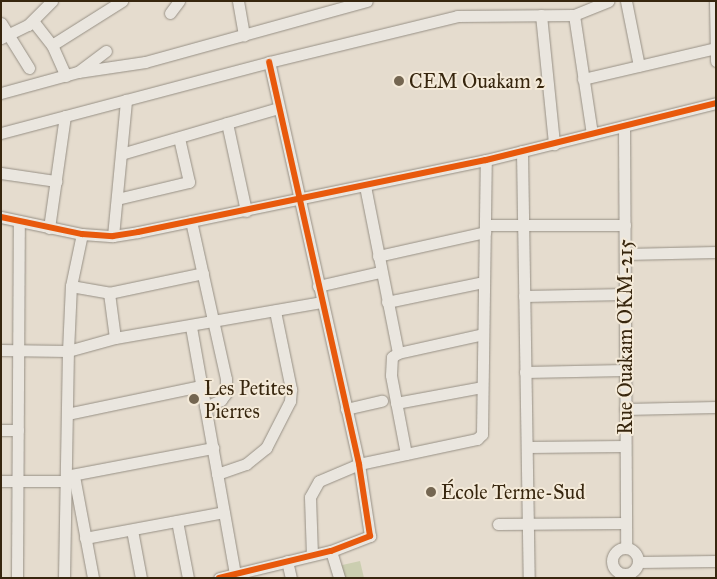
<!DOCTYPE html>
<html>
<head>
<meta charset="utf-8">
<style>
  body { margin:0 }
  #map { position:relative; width:717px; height:579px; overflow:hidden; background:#e5dcce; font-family:"IM FELL Great Primer",serif }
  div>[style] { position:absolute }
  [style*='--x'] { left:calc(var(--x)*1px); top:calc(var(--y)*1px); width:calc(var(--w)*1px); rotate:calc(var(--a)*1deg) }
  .green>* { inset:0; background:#cbceb0 }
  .roads { filter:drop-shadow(0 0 1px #979085) drop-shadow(0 0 1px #979085) }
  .minor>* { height:11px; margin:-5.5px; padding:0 5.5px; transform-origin:5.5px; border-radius:5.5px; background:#eae6df }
  .minor>.ring { margin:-5.5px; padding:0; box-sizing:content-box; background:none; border:11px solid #eae6df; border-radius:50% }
  .cycleway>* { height:6px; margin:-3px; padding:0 3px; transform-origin:3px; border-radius:3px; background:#e8590c }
  .dots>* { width:14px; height:14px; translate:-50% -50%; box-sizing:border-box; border:2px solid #f4ead9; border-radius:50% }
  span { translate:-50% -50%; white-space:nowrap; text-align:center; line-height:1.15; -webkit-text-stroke:4px #f4ead9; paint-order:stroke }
  .poi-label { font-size:20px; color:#37260e }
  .left { translate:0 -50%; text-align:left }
  .street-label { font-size:20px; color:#37260e }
  .frame { position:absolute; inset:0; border:2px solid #37260e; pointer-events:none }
</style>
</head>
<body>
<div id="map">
  <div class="green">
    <div style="clip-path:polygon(360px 561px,364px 578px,340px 578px,338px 566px)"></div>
  </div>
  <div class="roads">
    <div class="minor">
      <div style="--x:238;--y:1;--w:35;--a:80"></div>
      <div style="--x:626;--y:1;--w:66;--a:78.7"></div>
      <div style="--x:715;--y:1;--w:60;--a:89"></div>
      <div style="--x:170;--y:13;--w:15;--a:-53"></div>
      <div style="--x:541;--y:15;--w:130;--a:84.2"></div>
      <div style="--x:574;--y:15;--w:120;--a:81.4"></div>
      <div style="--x:33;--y:21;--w:31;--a:52"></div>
      <div style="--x:52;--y:45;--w:34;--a:66"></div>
      <div style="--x:1;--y:23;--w:53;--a:58.1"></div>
      <div style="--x:1;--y:38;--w:30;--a:-26"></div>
      <div style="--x:28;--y:25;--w:34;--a:-45"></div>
      <div style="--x:52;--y:45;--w:83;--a:-32.2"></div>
      <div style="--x:78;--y:72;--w:35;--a:-37"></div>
      <div style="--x:583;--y:79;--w:137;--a:-13.1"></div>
      <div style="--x:1;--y:93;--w:80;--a:-15.3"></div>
      <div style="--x:78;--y:72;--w:68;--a:-8.5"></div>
      <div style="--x:145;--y:62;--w:230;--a:-15.4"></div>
      <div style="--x:227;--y:123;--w:90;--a:77.8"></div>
      <div style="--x:624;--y:126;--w:422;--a:89.7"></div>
      <div style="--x:1;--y:133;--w:277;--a:-14.8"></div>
      <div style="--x:269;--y:62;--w:194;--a:-13.7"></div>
      <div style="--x:457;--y:16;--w:117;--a:-0.5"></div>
      <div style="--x:574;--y:15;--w:37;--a:-22"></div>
      <div style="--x:522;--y:151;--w:427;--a:89.1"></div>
      <div style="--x:121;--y:154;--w:164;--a:-16.3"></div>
      <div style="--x:1;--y:173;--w:56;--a:8.3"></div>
      <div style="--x:365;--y:186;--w:170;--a:78.8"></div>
      <div style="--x:117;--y:199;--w:74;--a:-13.3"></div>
      <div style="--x:189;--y:182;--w:45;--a:-102.8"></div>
      <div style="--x:1;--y:217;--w:83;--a:11.9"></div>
      <div style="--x:82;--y:234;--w:31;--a:4"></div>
      <div style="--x:113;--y:236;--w:25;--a:-9"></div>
      <div style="--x:138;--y:232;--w:355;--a:-11.7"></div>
      <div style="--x:486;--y:160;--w:237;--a:-13.9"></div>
      <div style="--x:191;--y:221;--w:162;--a:77.5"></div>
      <div style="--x:226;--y:379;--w:14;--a:90"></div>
      <div style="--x:226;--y:393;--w:9;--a:126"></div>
      <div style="--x:221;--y:400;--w:17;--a:156"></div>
      <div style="--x:485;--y:225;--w:140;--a:0"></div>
      <div style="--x:49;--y:228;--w:113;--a:-81.9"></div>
      <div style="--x:113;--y:236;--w:137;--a:-84.5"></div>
      <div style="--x:625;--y:254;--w:91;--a:-1.3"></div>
      <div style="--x:378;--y:256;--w:110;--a:-12.6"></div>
      <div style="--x:71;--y:286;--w:39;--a:10"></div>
      <div style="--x:109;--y:293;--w:96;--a:-12"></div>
      <div style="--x:318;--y:286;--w:64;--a:-12.7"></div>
      <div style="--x:109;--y:293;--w:45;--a:82.4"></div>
      <div style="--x:524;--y:296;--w:101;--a:-1.1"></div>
      <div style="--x:387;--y:302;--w:99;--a:-11.7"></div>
      <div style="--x:191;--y:327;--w:251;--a:79.9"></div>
      <div style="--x:1;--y:350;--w:67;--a:0.9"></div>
      <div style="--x:68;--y:351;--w:49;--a:-15.5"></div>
      <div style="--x:115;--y:338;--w:209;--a:-9.9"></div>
      <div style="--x:525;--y:372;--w:100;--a:-1.1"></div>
      <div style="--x:396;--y:403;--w:87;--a:-10.5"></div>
      <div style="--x:346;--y:409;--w:37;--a:-13"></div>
      <div style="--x:625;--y:409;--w:91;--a:-1.3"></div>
      <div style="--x:67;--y:414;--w:137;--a:-11.8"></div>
      <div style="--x:1;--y:430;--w:17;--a:0"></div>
      <div style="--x:527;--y:447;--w:98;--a:-0.6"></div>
      <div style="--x:406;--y:454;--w:80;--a:-100.8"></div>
      <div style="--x:391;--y:375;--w:18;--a:-87"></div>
      <div style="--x:392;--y:357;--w:7;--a:-34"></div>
      <div style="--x:398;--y:353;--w:87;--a:-12.6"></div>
      <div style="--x:217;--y:474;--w:31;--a:-19"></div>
      <div style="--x:246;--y:464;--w:26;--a:-39"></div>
      <div style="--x:266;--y:448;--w:53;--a:-62.9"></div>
      <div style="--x:290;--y:401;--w:12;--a:-85"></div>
      <div style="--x:291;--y:389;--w:80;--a:-101.6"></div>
      <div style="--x:66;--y:476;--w:150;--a:-10.8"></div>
      <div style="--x:74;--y:476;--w:104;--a:79.4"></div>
      <div style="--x:1;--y:481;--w:65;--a:0"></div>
      <div style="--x:177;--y:521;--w:58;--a:79.1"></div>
      <div style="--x:498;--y:524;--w:128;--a:-0.4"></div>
      <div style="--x:132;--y:530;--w:49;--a:79.4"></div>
      <div style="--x:85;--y:538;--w:141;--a:-10.6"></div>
      <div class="ring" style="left:612px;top:548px;width:15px;height:15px"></div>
      <div style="--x:331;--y:551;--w:28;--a:73"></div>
      <div style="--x:312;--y:555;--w:58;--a:-92"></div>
      <div style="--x:310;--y:497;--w:18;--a:-61"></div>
      <div style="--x:319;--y:481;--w:43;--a:-23"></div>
      <div style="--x:359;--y:464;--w:121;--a:-12"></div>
      <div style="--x:477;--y:439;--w:7;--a:-45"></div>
      <div style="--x:482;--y:434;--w:274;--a:-89.2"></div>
      <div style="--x:287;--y:561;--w:17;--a:77"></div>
      <div style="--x:638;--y:562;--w:78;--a:-0.7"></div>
      <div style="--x:17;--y:578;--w:357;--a:-89.7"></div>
      <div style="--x:64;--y:578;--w:227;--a:-89"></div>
      <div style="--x:68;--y:351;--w:65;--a:-87.4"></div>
      <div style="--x:71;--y:286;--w:53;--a:-78.1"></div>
      <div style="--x:219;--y:578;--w:115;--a:-13.6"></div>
      <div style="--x:331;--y:551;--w:42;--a:-21"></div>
      <div style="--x:370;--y:536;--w:73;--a:-98.7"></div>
      <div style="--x:359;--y:464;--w:412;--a:-102.6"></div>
    </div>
  </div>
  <div class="cycleway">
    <div style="--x:1;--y:217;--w:83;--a:11.9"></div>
    <div style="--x:82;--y:234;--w:31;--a:4"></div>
    <div style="--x:113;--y:236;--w:25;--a:-9"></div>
    <div style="--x:138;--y:232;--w:355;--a:-11.7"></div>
    <div style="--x:486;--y:160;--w:237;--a:-13.9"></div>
    <div style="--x:219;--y:578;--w:115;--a:-13.6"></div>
    <div style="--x:331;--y:551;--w:42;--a:-21"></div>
    <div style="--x:370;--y:536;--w:73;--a:-98.7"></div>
    <div style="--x:359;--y:464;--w:412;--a:-102.6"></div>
  </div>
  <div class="dots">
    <div style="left:399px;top:81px;background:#746651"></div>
    <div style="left:194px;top:399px;background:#746651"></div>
    <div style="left:431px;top:492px;background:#746651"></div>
  </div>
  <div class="poi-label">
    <span class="left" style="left:409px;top:81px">CEM Ouakam 2</span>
    <span class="left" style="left:204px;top:400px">Les Petites<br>Pierres</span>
    <span class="left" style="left:441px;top:492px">École Terme-Sud</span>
  </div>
  <div class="street-label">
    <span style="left:625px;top:337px;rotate:-90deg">Rue Ouakam OKM-215</span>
  </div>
  <div class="frame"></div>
</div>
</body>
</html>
